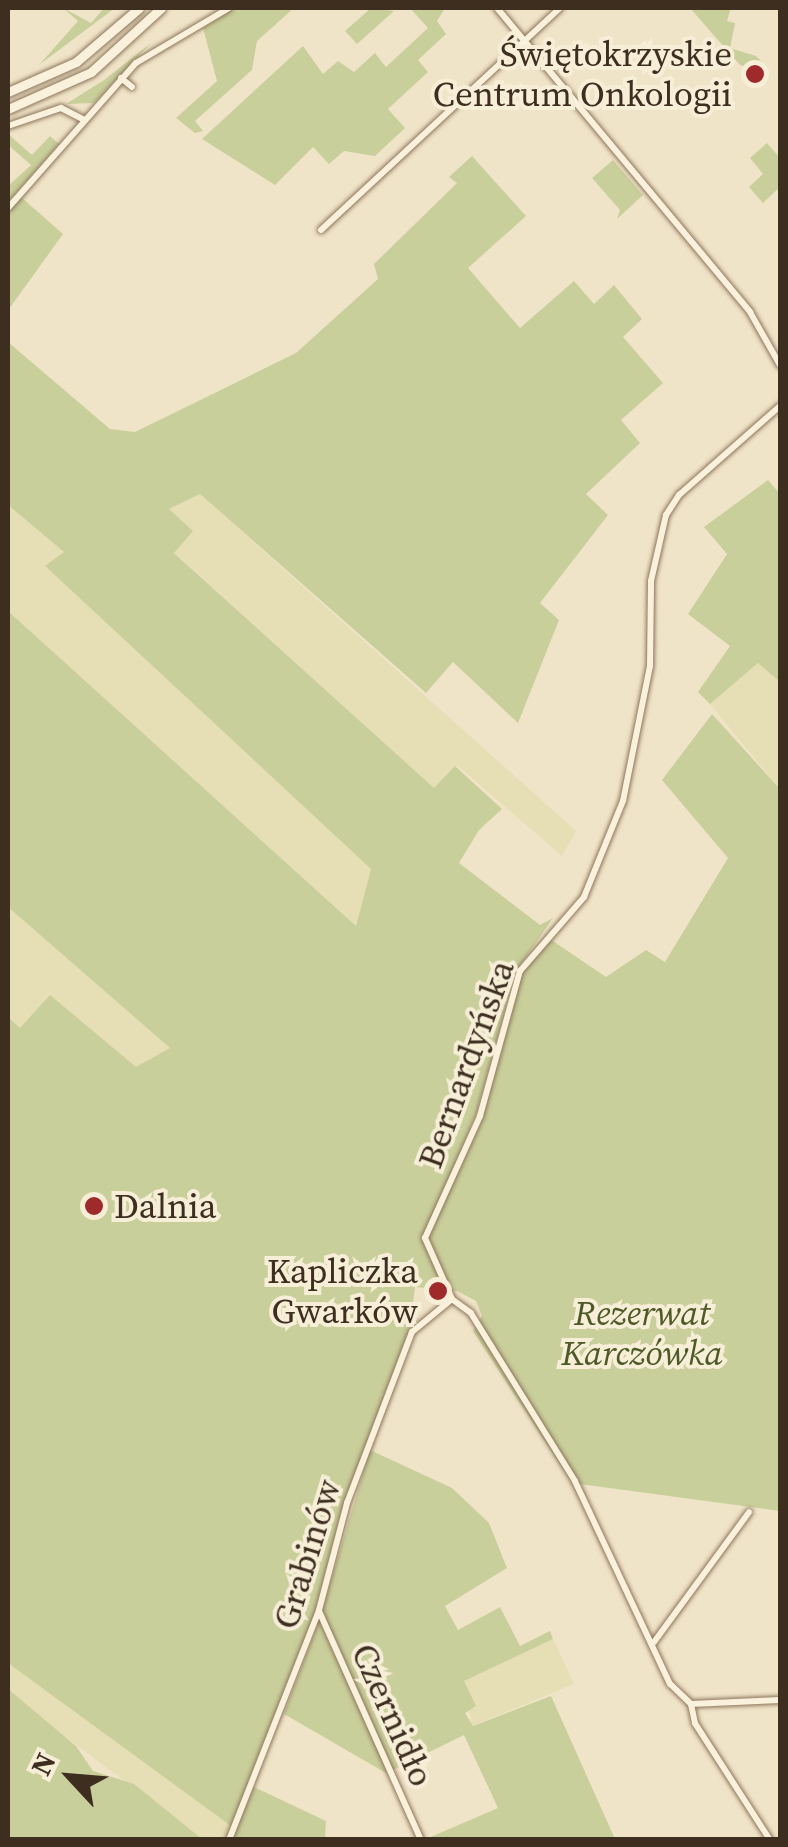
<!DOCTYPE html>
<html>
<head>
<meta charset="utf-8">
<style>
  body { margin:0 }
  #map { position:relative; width:788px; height:1847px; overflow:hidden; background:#f0e4c8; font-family:"Source Serif 4",serif }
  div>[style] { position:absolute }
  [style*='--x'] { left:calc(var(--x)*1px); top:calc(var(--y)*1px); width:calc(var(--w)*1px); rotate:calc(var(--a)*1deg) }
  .farmland>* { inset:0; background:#e6deb5 }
  .green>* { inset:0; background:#c9cf9b }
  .roads { filter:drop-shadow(0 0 2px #8d765c) drop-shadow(0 0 2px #8d765c) }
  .minor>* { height:6px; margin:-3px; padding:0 3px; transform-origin:3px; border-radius:3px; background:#faf1dc }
  .secondary>* { height:9px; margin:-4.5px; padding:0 4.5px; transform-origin:4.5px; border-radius:4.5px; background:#faf1dc }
  .dots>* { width:28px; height:28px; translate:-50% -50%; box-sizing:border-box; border:5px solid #f7eed8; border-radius:50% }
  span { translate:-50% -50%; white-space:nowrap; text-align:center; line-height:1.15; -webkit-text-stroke:8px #f7eed8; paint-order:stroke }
  .poi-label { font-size:35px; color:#3d2e20 }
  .right { translate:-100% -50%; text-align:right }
  .left { translate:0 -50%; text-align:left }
  .street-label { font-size:35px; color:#3d2e20 }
  .park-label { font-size:35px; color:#4d5a26; font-style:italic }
  .frame { position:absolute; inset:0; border:10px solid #3d2e20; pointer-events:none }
  .north { position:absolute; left:20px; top:1727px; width:100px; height:100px; -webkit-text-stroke:8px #f7eed8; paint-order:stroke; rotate:296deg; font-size:28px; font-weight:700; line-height:40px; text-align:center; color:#3d2e20 }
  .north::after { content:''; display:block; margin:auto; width:35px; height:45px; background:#3d2e20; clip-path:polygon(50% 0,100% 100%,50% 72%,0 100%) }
</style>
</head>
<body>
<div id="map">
  <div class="farmland">
    <div style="clip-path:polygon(200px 494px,576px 831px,562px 856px,457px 765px,435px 789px,174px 552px,169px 509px)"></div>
    <div style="clip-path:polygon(8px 505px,64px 552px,45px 566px,371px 869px,356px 926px,8px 611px)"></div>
    <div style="clip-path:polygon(758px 663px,780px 682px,780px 789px,710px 704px)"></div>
    <div style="clip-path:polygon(8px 907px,170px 1048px,137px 1067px,73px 1074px,8px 1017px)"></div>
    <div style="clip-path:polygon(553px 1639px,574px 1684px,472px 1726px,463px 1681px)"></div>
    <div style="clip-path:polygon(8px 1663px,231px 1826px,225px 1839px,202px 1839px,23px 1705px,8px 1689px)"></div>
  </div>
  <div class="green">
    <div style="clip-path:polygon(63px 8px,91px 23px,104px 8px,115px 8px,39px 65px,78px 21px)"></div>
    <div style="clip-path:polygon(235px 8px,294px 8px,257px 41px,252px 70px,195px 121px,203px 131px,195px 133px,176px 118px,217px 81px,203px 28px)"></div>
    <div style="clip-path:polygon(371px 8px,394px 11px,357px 44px,345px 31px)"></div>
    <div style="clip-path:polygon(410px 8px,445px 8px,437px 21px,446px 34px,418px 60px,428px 72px,388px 109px,405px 128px,375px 156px,344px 151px,329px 164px,313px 147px,275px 185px,202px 139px,303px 46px,323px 74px,338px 61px,354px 72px,375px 53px,386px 67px,428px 28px)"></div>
    <div style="clip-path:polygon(690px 8px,731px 8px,727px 21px,735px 23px,730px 48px,756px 56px,764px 64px,761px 76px,739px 64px)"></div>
    <div style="clip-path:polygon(151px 43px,94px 103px,66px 104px,104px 80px)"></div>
    <div style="clip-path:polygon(8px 134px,32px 155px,50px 136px,59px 144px,8px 202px,8px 186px,31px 165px,8px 145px)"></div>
    <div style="clip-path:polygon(767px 143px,780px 158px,780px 187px,763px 203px,749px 187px,763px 174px,750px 158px)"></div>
    <div style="clip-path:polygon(472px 156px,526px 216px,468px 268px,520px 328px,574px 281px,594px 304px,614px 285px,642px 319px,623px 337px,663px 383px,621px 420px,640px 443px,586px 494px,608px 515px,540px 603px,559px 620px,518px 723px,453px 662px,426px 693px,200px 494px,169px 509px,193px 531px,174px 553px,434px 788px,455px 766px,502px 809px,479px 830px,459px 863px,540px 925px,553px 918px,515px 973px,477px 1111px,443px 1193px,477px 1126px,521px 972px,547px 937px,606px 977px,646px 950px,665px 962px,728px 858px,662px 780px,712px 714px,780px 789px,780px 1511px,572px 1483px,473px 1331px,482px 1316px,476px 1301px,457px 1291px,415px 1287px,409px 1334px,343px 1505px,314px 1615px,231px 1826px,8px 1663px,8px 1017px,20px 1028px,50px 995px,136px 1067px,170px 1048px,8px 907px,8px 611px,356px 926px,371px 869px,45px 566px,64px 552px,8px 505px,8px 342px,110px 429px,135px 432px,296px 353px,378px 279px,374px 264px,457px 183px,449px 177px)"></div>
    <div style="clip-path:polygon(613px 160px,643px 195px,617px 219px,620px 210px,592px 178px)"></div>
    <div style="clip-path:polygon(21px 197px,63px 234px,9px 309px,8px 213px)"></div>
    <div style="clip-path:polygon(768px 480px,780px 494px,780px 682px,758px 663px,710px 704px,698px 692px,730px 646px,688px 614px,727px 554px,704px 527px)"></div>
    <div style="clip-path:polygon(370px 1450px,452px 1488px,489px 1523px,507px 1568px,445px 1606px,458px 1630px,500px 1607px,520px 1646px,550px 1631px,553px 1639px,464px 1681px,476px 1706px,465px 1713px,473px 1726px,551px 1696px,615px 1839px,426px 1839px,498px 1808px,464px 1735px,393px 1770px,322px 1611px)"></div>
    <div style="clip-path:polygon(319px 1621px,388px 1772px,386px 1773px,284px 1714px)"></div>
    <div style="clip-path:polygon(8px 1689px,76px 1746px,93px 1771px,134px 1784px,202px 1839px,8px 1839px)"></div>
    <div style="clip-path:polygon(254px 1787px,326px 1821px,325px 1839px,232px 1840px)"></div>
  </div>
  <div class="roads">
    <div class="minor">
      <div style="--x:497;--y:8;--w:396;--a:50.2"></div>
      <div style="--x:750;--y:312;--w:61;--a:60.5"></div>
      <div style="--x:121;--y:78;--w:14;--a:39"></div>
      <div style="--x:8;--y:126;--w:56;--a:-18.8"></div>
      <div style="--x:61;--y:108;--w:27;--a:27"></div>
      <div style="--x:8;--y:208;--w:193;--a:-48.6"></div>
      <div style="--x:136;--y:63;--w:108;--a:-30.6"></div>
      <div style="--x:321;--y:230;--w:326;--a:-42.9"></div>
      <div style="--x:319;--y:1611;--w:251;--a:66"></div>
      <div style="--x:654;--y:1642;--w:161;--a:-53.8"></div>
      <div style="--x:691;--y:1704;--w:89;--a:-2.6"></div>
      <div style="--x:229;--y:1840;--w:247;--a:-68.6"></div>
      <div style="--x:319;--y:1610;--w:111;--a:-75.3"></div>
      <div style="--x:347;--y:1503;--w:183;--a:-69.2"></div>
      <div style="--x:412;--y:1332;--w:52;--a:-39.5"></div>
      <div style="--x:770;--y:1840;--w:139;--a:-122.7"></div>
      <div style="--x:695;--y:1723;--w:19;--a:-102"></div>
      <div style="--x:691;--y:1704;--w:29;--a:-136"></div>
      <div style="--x:670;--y:1684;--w:224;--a:-115.1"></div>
      <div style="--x:575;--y:1481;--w:198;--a:-121.8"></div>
      <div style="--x:471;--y:1313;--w:24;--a:-144"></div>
      <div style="--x:452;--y:1299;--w:67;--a:-113.9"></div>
      <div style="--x:425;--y:1238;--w:134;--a:-65.7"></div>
      <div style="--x:480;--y:1116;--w:150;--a:-74.6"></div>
      <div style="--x:520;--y:971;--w:98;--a:-49.1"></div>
      <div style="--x:584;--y:897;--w:104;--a:-67.9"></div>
      <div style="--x:623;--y:801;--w:138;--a:-78.7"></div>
      <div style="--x:650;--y:666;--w:85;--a:-89.3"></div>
      <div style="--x:651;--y:581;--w:68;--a:-77.2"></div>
      <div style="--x:666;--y:515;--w:24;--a:-57"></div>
      <div style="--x:679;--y:495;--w:135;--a:-41.4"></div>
    </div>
    <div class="secondary">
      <div style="--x:8;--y:92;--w:74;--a:-23.8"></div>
      <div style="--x:76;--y:62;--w:83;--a:-40.6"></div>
      <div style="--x:8;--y:109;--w:91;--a:-24"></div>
      <div style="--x:91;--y:72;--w:95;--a:-42.4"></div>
    </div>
  </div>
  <div class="dots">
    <div style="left:755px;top:74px;background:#9e2a2b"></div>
    <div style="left:94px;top:1206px;background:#9e2a2b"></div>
    <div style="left:438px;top:1291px;background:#9e2a2b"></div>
  </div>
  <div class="poi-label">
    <span class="right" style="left:732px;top:74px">Świętokrzyskie<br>Centrum Onkologii</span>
    <span class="left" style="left:114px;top:1206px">Dalnia</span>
    <span class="right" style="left:418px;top:1291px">Kapliczka<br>Gwarków</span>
  </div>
  <div class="street-label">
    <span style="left:466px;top:1064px;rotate:-70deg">Bernardyńska</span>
    <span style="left:307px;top:1554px;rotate:-73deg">Grabinów</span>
    <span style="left:393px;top:1715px;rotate:66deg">Czernidło</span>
  </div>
  <div class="park-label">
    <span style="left:642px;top:1333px">Rezerwat<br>Karczówka</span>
  </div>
  <div class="frame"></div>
  <div class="north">N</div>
</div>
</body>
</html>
